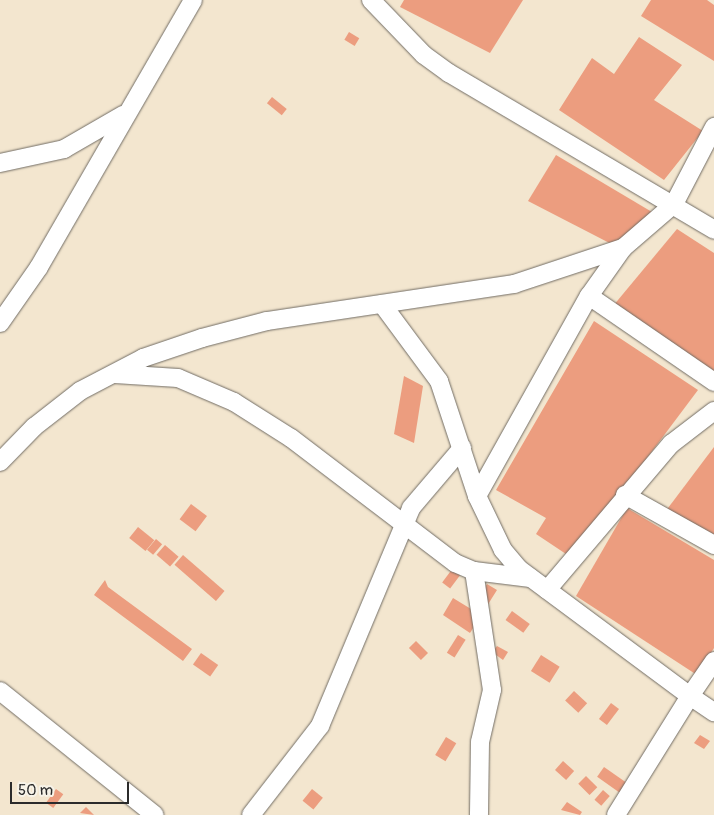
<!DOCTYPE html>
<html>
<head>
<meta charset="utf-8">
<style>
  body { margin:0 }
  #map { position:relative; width:714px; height:815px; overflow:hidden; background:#f3e6cf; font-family:Pangolin,sans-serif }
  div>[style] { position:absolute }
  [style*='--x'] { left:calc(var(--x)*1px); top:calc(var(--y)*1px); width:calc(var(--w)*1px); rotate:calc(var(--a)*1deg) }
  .building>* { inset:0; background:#ec9d7f; transform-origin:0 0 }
  .roads { filter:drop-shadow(0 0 1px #716c64) drop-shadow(0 0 1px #716c64) }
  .minor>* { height:18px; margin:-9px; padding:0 9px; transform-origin:9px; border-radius:9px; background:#fff }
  span { translate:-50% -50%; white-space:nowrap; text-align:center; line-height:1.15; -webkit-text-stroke:4.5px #f7f3e8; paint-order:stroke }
  .scale { position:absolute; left:10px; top:782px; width:119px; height:22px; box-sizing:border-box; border:2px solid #2b2b2b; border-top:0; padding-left:6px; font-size:15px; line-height:18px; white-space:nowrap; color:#2b2b2b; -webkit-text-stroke:4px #f7f3e8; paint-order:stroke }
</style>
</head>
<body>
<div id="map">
  <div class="building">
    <div style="clip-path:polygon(404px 0,523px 0,490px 53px,400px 7px)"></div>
    <div style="clip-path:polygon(651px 0,707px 0,714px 5px,714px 61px,641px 16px)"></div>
    <div style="left:349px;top:32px;width:12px;height:9px;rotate:31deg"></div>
    <div style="clip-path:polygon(639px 37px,682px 65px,654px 100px,703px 131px,664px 180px,559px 110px,592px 58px,614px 74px)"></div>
    <div style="left:272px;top:97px;width:19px;height:8px;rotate:39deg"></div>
    <div style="clip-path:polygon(556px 155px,652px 212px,623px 250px,528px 201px)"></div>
    <div style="clip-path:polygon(677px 229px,714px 253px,714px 387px,613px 306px)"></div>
    <div style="clip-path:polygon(594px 321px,698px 390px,572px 558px,536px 534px,546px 518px,496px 490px)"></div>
    <div style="clip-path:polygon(404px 376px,423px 386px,414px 443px,394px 434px)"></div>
    <div style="clip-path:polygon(714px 447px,714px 542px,665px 512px)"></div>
    <div style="left:191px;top:504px;width:20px;height:19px;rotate:37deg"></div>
    <div style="clip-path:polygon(627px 508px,714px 560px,714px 648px,697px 675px,576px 596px)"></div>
    <div style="left:138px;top:527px;width:21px;height:14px;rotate:39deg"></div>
    <div style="left:156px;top:539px;width:8px;height:14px;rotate:40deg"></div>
    <div style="left:165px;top:545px;width:18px;height:13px;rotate:41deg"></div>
    <div style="left:183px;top:555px;width:55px;height:13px;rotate:41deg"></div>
    <div style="left:453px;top:568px;width:10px;height:18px;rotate:37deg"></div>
    <div style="clip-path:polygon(105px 580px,108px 587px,192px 649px,183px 661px,94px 595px)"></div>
    <div style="clip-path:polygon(487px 584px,497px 590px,470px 633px,443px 615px,453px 598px,471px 609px)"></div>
    <div style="left:512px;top:611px;width:22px;height:11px;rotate:36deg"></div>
    <div style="left:458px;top:635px;width:9px;height:21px;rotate:32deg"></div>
    <div style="left:416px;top:641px;width:17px;height:10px;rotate:45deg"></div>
    <div style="clip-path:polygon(497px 646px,508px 652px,503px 660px,492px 652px)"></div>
    <div style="left:201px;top:653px;width:21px;height:14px;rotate:35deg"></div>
    <div style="left:541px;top:655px;width:22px;height:19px;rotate:32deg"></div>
    <div style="left:574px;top:691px;width:18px;height:13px;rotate:43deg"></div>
    <div style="left:611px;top:703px;width:10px;height:20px;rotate:37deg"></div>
    <div style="clip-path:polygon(700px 735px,710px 741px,704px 749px,694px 743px)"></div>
    <div style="left:446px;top:737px;width:12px;height:21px;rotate:31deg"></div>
    <div style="left:563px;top:761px;width:15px;height:12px;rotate:42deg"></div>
    <div style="left:604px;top:767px;width:28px;height:12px;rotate:35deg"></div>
    <div style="left:586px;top:776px;width:16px;height:11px;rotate:45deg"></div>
    <div style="left:56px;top:789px;width:9px;height:17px;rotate:36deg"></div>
    <div style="left:312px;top:789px;width:14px;height:15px;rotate:39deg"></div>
    <div style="left:603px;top:790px;width:9px;height:13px;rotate:41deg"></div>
    <div style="clip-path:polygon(567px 802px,582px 812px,580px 815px,561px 810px)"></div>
    <div style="clip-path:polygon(86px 807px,94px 815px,80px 813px)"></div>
  </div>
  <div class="roads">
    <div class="minor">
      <div style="--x:371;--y:0;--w:76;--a:46.1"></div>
      <div style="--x:424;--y:55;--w:31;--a:36"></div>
      <div style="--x:449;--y:73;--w:308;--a:30.6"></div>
      <div style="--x:0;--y:163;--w:66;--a:-12.3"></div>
      <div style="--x:64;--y:149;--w:68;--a:-30"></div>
      <div style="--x:589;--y:296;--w:152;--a:34.5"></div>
      <div style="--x:382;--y:304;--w:96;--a:53.5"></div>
      <div style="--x:439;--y:381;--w:121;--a:71.7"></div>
      <div style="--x:477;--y:496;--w:60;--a:64.3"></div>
      <div style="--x:503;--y:550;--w:25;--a:50"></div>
      <div style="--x:519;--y:569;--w:213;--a:36.6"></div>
      <div style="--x:690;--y:696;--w:140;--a:121.9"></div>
      <div style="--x:0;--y:323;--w:68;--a:-55.1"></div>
      <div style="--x:39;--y:267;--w:308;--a:-60"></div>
      <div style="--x:115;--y:374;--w:63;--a:3.6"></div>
      <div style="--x:178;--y:378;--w:61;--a:23.2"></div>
      <div style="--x:234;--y:402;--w:67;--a:32.3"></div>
      <div style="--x:291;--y:438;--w:206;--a:37.3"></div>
      <div style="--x:455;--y:563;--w:21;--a:23"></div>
      <div style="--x:474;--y:571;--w:57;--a:7"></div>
      <div style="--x:0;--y:462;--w:49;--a:-45.8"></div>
      <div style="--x:34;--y:427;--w:58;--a:-38"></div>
      <div style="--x:80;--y:391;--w:71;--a:-27.6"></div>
      <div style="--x:143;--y:358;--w:62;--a:-18.7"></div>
      <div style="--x:202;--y:338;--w:67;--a:-14.7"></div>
      <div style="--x:267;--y:321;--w:250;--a:-8.5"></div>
      <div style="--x:514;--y:284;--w:115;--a:-18.3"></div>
      <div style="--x:625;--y:495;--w:102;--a:29.3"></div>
      <div style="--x:477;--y:496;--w:229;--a:-60.8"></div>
      <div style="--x:589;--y:296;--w:59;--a:-54.7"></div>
      <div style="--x:623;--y:248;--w:67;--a:-40.8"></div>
      <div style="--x:674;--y:204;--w:87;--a:-62.5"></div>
      <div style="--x:474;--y:571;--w:120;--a:81.4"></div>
      <div style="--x:492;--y:690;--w:53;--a:103"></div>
      <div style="--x:480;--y:742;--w:73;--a:90.8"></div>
      <div style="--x:547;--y:590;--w:192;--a:-49.7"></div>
      <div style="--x:671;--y:444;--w:54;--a:-37.5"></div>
      <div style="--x:714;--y:661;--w:42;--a:124.4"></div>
      <div style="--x:690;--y:696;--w:29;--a:34"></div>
      <div style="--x:0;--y:691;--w:198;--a:38.7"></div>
      <div style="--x:251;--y:815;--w:113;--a:-52.2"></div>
      <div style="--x:320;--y:726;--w:236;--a:-67.3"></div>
      <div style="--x:411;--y:508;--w:79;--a:-49.6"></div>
    </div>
  </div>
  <div class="scale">50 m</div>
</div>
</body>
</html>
